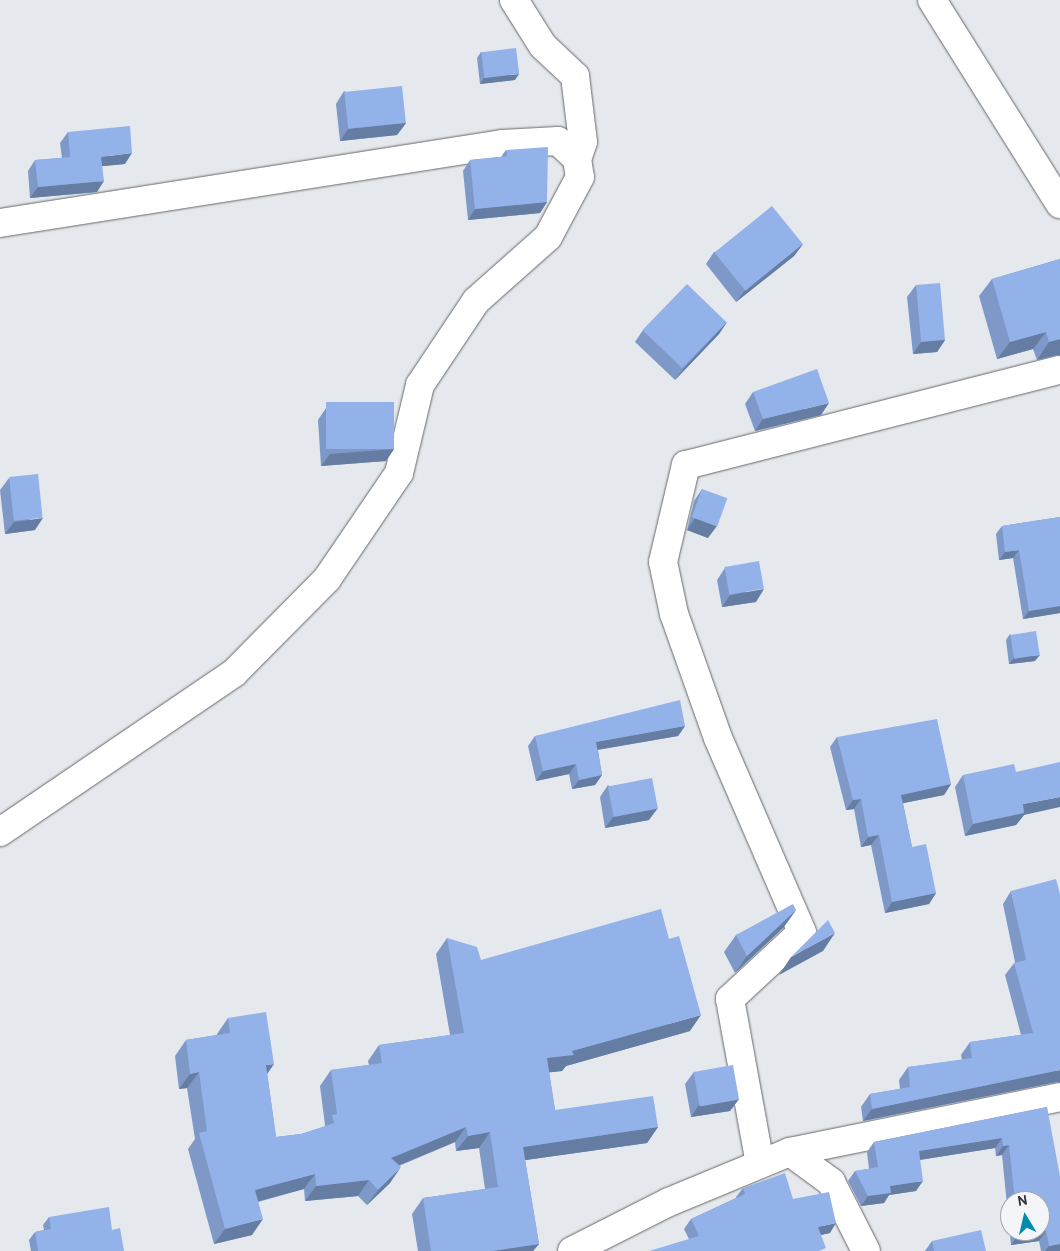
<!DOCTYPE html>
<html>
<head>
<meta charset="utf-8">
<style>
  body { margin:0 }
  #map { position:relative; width:1060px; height:1251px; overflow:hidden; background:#e5e8ec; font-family:Overpass,sans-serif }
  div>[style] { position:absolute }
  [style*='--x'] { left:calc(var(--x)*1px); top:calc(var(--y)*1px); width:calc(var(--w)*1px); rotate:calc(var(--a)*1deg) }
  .roads { filter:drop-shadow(0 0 1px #65676b) drop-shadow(0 0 1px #65676b) }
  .minor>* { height:28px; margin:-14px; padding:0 14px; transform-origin:14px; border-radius:14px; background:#fff }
  .wall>* { inset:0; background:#7e99c8 }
  .shaded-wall>* { inset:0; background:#667da3 }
  .building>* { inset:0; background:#92b2e9; transform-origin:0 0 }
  span { translate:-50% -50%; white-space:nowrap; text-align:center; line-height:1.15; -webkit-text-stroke:4px #f3f5f9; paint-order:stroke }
  .north { position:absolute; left:1000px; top:1191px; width:50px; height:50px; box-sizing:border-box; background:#f3f5f9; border:1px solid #a5a7aa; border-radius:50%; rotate:351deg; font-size:14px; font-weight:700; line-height:20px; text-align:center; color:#303133 }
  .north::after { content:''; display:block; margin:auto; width:18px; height:22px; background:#008caa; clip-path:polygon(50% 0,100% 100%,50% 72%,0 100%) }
</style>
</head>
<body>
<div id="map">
  <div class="roads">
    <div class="minor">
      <div style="--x:514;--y:0;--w:54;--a:57.8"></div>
      <div style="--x:543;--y:46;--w:44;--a:43.2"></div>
      <div style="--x:575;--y:76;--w:66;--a:83.1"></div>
      <div style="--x:583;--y:142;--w:18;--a:109"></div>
      <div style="--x:932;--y:0;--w:241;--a:57.9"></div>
      <div style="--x:0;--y:223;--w:508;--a:-8.94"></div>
      <div style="--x:502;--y:144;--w:56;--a:-3.1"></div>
      <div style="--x:558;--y:141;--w:26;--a:43"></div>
      <div style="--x:577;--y:159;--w:18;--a:81"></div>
      <div style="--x:580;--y:177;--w:68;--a:118.1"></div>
      <div style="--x:548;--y:237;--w:96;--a:138.4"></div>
      <div style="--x:476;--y:301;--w:101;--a:123.7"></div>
      <div style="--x:420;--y:385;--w:90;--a:103.4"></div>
      <div style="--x:399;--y:473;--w:128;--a:124.2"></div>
      <div style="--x:327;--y:579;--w:132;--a:134.7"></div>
      <div style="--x:234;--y:673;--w:283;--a:145.8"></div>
      <div style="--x:790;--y:1152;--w:276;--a:-11.5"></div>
      <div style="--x:760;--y:1164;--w:168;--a:-100.3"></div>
      <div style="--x:730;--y:999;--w:98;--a:-42.9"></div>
      <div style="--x:802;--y:932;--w:211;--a:-113.4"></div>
      <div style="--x:718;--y:738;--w:132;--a:-109.5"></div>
      <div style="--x:674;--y:614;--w:53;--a:-101.9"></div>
      <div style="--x:663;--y:562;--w:100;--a:-76.7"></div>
      <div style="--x:686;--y:465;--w:386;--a:-14.3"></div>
      <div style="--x:572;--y:1251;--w:109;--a:-26.8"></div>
      <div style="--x:669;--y:1202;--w:131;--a:-22.5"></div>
      <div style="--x:790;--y:1152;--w:51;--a:36.2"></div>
      <div style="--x:831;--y:1182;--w:77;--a:63.1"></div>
    </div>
  </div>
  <div class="wall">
    <div style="clip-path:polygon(481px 52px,515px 80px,480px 84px,477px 58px)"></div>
    <div style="clip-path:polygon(344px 91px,406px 123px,397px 135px,340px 141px,336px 104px)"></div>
    <div style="clip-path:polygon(68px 132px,125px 164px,102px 166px,97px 192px,30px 198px,28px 171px,35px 160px,62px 158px,60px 143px)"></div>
    <div style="clip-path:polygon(506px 150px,547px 202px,540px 213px,468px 220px,463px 171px,470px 160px,501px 157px)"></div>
    <div style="clip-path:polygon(803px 244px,794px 256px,736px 302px,706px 264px,714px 252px)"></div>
    <div style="clip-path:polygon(1060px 259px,1057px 355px,1037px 360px,1033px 349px,997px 359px,979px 296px,992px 279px)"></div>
    <div style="clip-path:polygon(916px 285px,945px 340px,937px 352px,913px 354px,907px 297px)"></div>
    <div style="clip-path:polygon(727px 322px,719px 334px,675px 380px,635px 342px,643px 330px)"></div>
    <div style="clip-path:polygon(753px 392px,821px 415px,755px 431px,745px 404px)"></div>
    <div style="clip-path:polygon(326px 408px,394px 449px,386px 461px,321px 466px,318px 420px)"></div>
    <div style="clip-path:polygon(9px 478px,35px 530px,5px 534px,0 490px)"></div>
    <div style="clip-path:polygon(702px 489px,708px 538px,687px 530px,694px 501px)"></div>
    <div style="clip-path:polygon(1060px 517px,1060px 613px,1023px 619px,1013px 558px,999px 560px,996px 534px,1002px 526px)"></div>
    <div style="clip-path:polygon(725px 568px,756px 602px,722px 607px,717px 580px)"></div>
    <div style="clip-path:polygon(1010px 634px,1035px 661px,1009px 664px,1006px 640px)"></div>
    <div style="clip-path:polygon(685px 726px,678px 736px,598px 750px,602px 775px,595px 785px,572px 789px,569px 774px,536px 781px,528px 746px,535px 736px)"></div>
    <div style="clip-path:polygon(837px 737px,951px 784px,944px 795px,903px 803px,912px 847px,936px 893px,929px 904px,885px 913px,871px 845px,861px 847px,854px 809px,846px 810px,830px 747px)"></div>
    <div style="clip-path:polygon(1016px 772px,1024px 815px,1016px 825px,965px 836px,955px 787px,963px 775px)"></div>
    <div style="clip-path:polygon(608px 785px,649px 820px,605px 828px,600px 797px)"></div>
    <div style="clip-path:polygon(1011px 891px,1057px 1082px,863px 1121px,861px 1107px,870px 1094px,900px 1089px,899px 1080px,908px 1067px,962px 1060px,961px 1055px,970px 1042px,1021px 1035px,1005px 975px,1015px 962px,1003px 904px)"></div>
    <div style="clip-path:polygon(796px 910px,783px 928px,735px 973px,724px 952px,736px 935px)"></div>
    <div style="clip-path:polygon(447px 938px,481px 960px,690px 1031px,566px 1066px,562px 1071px,549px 1072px,555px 1110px,658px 1127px,647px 1143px,525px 1160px,539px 1244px,533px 1251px,418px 1251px,412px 1214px,423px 1198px,485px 1189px,479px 1148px,456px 1151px,455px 1142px,399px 1166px,390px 1183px,367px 1205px,358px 1196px,305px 1201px,304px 1189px,258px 1202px,252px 1235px,214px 1244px,188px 1149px,195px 1139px,187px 1088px,179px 1089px,175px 1056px,186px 1040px,217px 1035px,217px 1034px,228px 1018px,267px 1073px,276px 1137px,301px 1134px,324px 1127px,325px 1125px,320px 1086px,331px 1070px,369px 1065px,368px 1061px,379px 1045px,450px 1035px,436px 954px)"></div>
    <div style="clip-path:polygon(694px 1072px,739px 1099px,730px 1111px,691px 1117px,685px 1084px)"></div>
    <div style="clip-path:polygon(evenodd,1047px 1107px,1060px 1251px,1041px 1251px,1039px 1241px,1011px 1245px,1002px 1155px,996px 1156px,995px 1148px,920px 1160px,916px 1191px,889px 1195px,884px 1203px,861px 1206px,848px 1181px,855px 1171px,869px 1169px,867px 1152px,874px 1142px,1047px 1107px,1010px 1201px,1040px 1201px,1040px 1231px,1010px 1231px,1010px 1201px)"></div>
    <div style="clip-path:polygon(743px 1188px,793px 1199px,830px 1233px,821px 1235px,689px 1239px,684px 1229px,691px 1219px,736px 1198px,736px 1197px)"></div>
    <div style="clip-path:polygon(49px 1217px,112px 1230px,124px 1251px,31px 1251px,29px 1240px,35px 1232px,44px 1230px,43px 1225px)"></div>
    <div style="clip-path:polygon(932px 1241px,986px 1251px,925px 1251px)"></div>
  </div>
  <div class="shaded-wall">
    <div style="clip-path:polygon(519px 74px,515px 80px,480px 84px,484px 78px)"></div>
    <div style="clip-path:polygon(406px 123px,397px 135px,340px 141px,348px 129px)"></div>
    <div style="clip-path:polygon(132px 153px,125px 164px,94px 167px,101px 157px)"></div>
    <div style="clip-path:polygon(104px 181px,97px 192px,30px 198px,38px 187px)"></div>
    <div style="clip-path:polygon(547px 202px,540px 213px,468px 220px,475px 209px)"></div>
    <div style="clip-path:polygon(803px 244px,794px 256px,736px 302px,745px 290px)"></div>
    <div style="clip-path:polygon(727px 322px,719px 334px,675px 380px,684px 368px)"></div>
    <div style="clip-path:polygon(1046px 332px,1033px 349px,997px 359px,1010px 342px)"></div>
    <div style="clip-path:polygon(1060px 339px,1060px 356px,1057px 355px,1037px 360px,1049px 342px)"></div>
    <div style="clip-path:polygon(945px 340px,937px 352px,913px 354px,921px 342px)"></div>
    <div style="clip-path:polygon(829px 403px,821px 415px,755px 431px,763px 419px)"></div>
    <div style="clip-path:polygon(394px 449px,386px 461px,321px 466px,330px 454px)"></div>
    <div style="clip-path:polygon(43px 518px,35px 530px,5px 534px,14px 522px)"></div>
    <div style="clip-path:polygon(695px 518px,717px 526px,708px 538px,687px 530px)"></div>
    <div style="clip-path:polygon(1019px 550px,1013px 558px,999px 560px,1005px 552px)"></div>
    <div style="clip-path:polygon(764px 589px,756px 602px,722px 607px,730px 595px)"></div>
    <div style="clip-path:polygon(1060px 606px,1060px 613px,1023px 619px,1029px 611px)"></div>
    <div style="clip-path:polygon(1040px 655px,1035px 661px,1009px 664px,1014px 658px)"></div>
    <div style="clip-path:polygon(685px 726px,678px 736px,589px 751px,596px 742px)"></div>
    <div style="clip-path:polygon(576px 764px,569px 774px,536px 781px,543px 771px)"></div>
    <div style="clip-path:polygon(602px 775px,595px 785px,572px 789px,579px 780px)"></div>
    <div style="clip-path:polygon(951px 784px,944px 795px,894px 805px,901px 795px)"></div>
    <div style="clip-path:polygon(1060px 797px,1060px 807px,1024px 815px,1016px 825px,965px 836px,973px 824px,1023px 804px)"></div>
    <div style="clip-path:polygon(861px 799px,854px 809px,846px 810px,853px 800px)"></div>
    <div style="clip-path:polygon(658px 808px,649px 820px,605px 828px,614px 816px)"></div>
    <div style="clip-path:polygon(879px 835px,871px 845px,861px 847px,868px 837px)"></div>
    <div style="clip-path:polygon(936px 893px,929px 904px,885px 913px,892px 902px)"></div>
    <div style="clip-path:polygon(796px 910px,783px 928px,735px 973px,747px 956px)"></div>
    <div style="clip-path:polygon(835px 933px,823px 951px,779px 975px,791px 957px)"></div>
    <div style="clip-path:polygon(701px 1015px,690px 1031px,566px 1066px,562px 1071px,536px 1074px,547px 1058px)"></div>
    <div style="clip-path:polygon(274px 1064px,263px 1080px,266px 1065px)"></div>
    <div style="clip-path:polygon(1060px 1070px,1060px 1083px,1057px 1082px,863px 1121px,872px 1109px)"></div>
    <div style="clip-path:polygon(199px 1072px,187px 1088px,179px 1089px,190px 1074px)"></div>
    <div style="clip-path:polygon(739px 1099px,730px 1111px,691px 1117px,699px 1105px)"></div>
    <div style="clip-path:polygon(466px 1127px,455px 1142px,380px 1173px,391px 1158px)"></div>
    <div style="clip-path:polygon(658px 1127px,647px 1143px,512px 1162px,523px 1147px)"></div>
    <div style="clip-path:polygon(490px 1132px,479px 1148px,456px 1151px,468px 1136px)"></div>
    <div style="clip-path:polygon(1002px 1138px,995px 1148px,912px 1161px,919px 1151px)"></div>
    <div style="clip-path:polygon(1009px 1145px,1002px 1155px,996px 1156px,1003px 1146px)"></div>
    <div style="clip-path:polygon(401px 1167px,390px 1183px,367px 1205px,378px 1190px)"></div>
    <div style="clip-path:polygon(315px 1174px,304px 1189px,244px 1205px,255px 1190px)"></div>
    <div style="clip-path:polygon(369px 1180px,358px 1196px,305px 1201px,316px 1186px)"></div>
    <div style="clip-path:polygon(923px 1181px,916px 1191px,889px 1195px,884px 1203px,861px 1206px,868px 1196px,890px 1186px)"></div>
    <div style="clip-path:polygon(263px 1219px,252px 1235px,214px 1244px,225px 1229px)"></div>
    <div style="clip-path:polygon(836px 1223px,830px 1233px,811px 1237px,818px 1227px)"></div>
    <div style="clip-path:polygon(1046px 1231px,1039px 1241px,1011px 1245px,1018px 1235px)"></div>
    <div style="clip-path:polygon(539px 1244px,533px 1251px,492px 1251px)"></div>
    <div style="clip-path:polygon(1060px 1244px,1060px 1251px,1045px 1251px,1049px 1246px)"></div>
  </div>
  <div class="building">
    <div style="left:516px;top:48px;width:26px;height:35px;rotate:83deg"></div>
    <div style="left:402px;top:86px;width:37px;height:58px;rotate:84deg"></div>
    <div style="clip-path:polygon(130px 126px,132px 153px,101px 157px,104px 181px,38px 187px,35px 160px,70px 157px,68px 132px)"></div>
    <div style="clip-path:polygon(548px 147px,547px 202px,475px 209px,470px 160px,507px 156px,506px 150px)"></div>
    <div style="left:772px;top:206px;width:49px;height:74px;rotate:51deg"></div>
    <div style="clip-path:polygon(1060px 259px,1060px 339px,1049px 342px,1046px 332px,1010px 342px,992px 279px)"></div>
    <div style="left:940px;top:283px;width:57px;height:24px;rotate:85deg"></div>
    <div style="left:687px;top:284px;width:55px;height:64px;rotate:44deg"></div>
    <div style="clip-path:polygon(817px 369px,829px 403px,763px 419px,753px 392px)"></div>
    <div style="left:394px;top:402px;width:47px;height:68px;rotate:90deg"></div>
    <div style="left:38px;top:474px;width:44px;height:29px;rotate:84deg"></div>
    <div style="left:702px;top:489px;width:27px;height:30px;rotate:20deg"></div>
    <div style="clip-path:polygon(1060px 517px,1060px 606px,1029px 611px,1019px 550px,1005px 552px,1002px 526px)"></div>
    <div style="left:759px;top:561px;width:28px;height:35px;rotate:80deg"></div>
    <div style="left:1036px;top:631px;width:24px;height:26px;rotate:81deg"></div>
    <div style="clip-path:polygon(680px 700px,685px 726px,596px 742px,602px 775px,579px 780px,576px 764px,543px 771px,535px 736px)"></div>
    <div style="clip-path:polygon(937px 719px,951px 784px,901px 795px,912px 847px,926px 844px,936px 893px,892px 902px,879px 835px,868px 837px,861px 799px,853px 800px,837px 737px)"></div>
    <div style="clip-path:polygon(1060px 762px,1060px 797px,1023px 804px,1024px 813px,973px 824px,963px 775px,1014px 764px,1016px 772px)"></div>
    <div style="left:652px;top:778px;width:31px;height:45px;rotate:79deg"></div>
    <div style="clip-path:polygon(1056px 879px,1060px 894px,1060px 1070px,872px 1109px,870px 1094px,910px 1087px,908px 1067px,972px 1058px,970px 1042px,1033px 1033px,1014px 963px,1026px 960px,1011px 891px)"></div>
    <div style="clip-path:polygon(793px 904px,796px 910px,747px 956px,736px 935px)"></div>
    <div style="clip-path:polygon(661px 909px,669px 939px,679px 936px,701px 1015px,572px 1051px,574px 1055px,547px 1058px,555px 1110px,653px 1096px,658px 1127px,523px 1147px,539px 1244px,492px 1251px,431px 1251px,423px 1198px,498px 1187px,490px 1132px,468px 1136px,466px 1127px,391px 1158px,401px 1167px,378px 1190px,369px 1180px,316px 1186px,315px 1174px,255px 1190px,263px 1219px,225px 1229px,199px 1133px,207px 1131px,199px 1072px,190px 1074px,186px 1040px,230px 1033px,228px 1018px,266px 1012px,274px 1064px,266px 1065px,276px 1137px,301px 1134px,334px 1123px,332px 1115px,337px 1114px,331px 1070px,382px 1063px,379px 1045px,464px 1033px,447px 938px,477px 947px,481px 960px)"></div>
    <div style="clip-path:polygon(828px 920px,835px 933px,791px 957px)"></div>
    <div style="left:733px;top:1065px;width:35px;height:40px;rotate:80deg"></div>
    <div style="clip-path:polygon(1047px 1107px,1060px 1176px,1060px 1244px,1049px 1246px,1046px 1231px,1018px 1235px,1017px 1231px,1040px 1231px,1040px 1201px,1015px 1201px,1009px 1145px,1003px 1146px,1002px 1138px,919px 1151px,923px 1181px,890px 1186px,891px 1193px,868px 1196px,855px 1171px,878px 1167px,874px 1142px)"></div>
    <div style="clip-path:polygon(785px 1173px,793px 1199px,829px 1192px,836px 1223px,818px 1227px,826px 1248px,819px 1251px,649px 1251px,699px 1236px,691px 1219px,745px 1194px,743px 1188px)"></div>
    <div style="clip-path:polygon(109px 1207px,112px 1230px,120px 1228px,124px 1251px,38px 1251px,35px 1232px,51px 1229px,49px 1217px)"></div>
    <div style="clip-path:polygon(981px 1230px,986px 1251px,934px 1251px,932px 1241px)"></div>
  </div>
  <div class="north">N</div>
</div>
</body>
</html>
